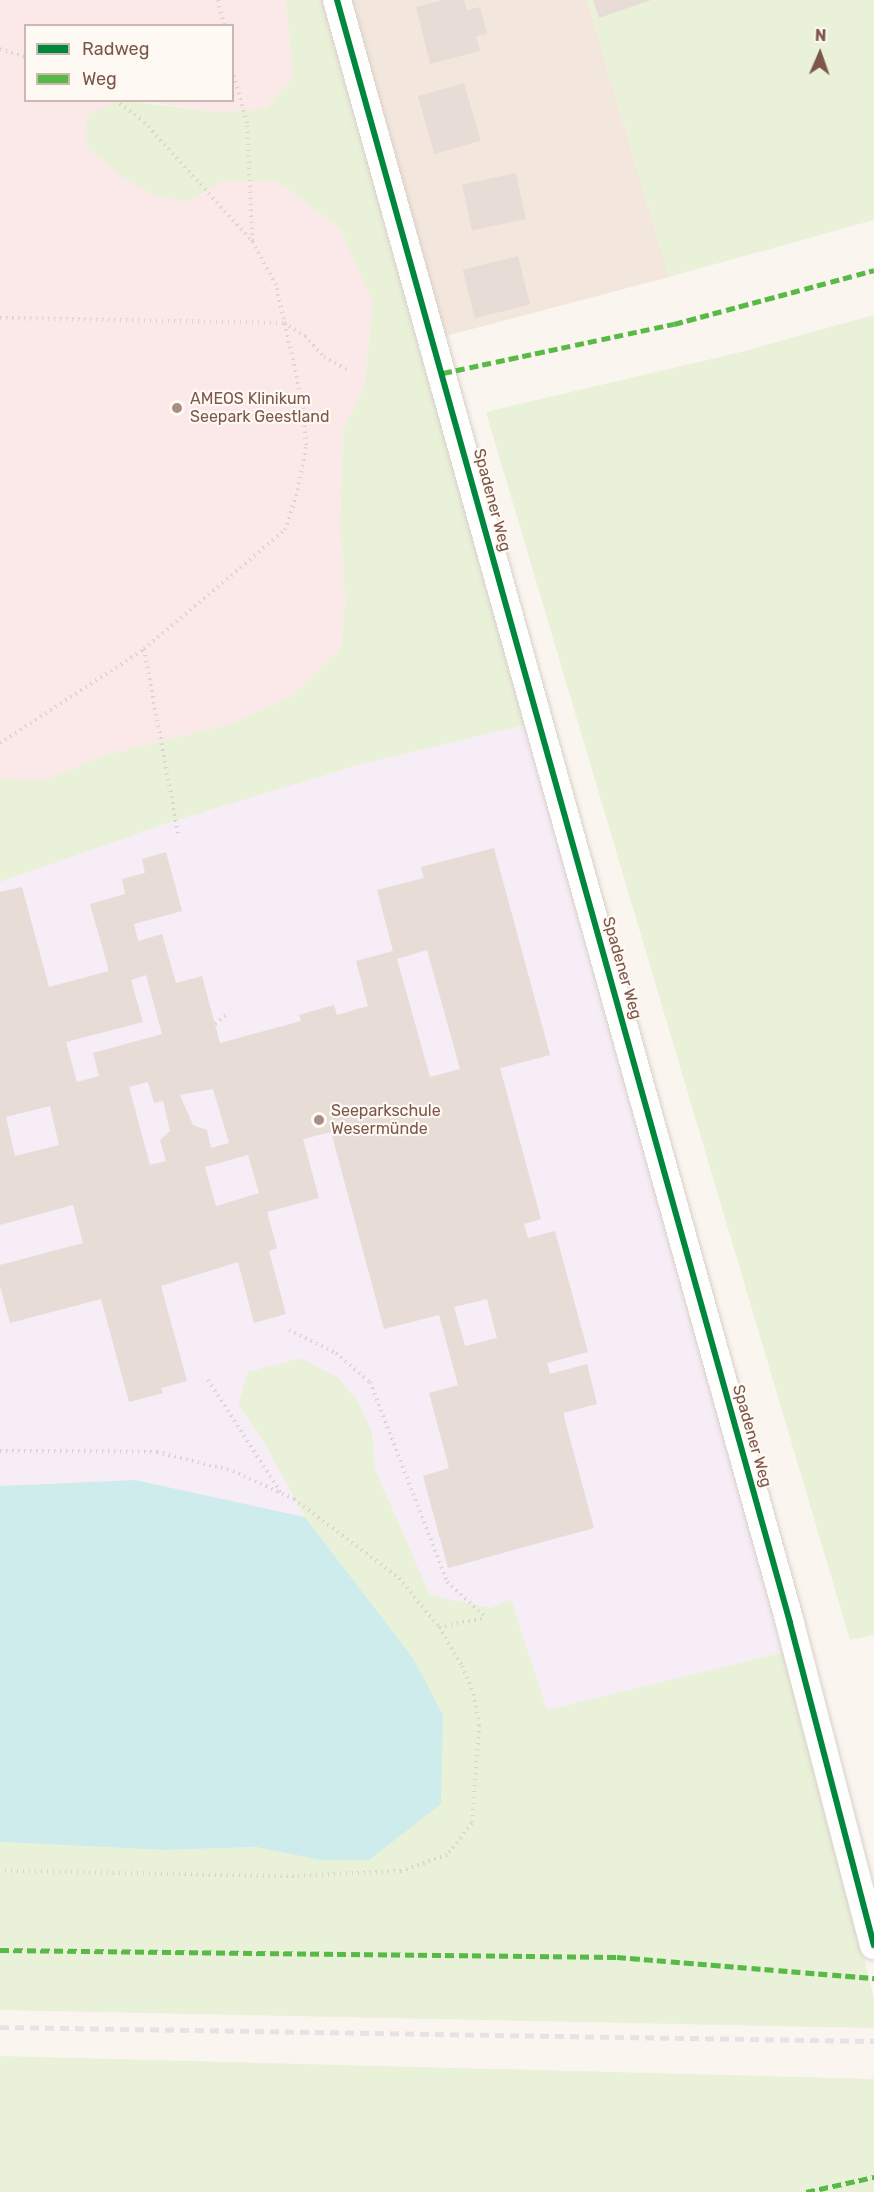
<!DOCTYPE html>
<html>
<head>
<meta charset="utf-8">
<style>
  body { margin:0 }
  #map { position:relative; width:874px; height:2192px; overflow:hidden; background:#faf5ef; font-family:Rubik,sans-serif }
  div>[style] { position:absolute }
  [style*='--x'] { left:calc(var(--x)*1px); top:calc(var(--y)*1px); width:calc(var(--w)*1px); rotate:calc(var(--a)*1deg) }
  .residential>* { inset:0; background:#f3e7dd }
  .education>* { inset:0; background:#f6edf6 }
  .medical>* { inset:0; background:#fbe8e9 }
  .green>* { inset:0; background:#e9f1d9 }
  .water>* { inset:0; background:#cfecec }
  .building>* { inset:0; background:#e7dcd6; transform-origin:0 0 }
  .path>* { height:4px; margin-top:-2px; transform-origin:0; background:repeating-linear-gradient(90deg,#ddd3cf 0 1.5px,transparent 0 6px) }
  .roads { filter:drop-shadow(0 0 2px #d9d0cb) drop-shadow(0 0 2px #d9d0cb) }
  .minor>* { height:28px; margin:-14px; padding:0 14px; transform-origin:14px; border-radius:14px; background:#fefefd }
  .rail>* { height:4.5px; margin-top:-2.25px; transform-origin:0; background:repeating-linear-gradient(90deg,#e6e3e6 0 9px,transparent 0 15px) }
  .quiet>* { height:4.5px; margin-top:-2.25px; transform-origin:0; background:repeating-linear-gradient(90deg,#58b947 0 9px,transparent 0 13.5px) }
  .cycleway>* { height:6px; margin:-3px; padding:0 3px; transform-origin:3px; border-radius:3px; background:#00873e }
  .dots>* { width:16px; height:16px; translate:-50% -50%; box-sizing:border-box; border:3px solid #fff9f3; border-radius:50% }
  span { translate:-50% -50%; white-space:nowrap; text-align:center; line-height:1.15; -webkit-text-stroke:4.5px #fff9f3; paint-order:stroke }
  .poi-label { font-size:16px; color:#7c574b }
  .left { translate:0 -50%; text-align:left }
  .street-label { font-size:16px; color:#7c574b }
  .legend { position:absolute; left:24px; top:24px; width:210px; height:78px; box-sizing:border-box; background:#fff9f3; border:2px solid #cbb8b0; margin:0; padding:8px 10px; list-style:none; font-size:18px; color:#7c574b }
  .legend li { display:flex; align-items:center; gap:12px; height:30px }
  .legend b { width:30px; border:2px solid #cbb8b0 }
  .north { position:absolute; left:790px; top:24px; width:60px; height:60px; -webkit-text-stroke:4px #fff9f3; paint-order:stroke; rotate:2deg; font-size:16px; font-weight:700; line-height:24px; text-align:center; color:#7c574b }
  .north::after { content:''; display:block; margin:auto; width:21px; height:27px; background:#7c574b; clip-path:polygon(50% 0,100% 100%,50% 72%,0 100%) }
</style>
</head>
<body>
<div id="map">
  <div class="residential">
    <div style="clip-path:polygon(320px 0,587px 0,669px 277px,423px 342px)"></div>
  </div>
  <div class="education">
    <div style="clip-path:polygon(525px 725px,789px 1651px,547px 1710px,511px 1600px,492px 1608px,430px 1595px,375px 1469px,372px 1433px,238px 1405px,262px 1439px,305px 1517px,135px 1480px,0 1486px,0 882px,171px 822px,358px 765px)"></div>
  </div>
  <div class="medical">
    <div style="clip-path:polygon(0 0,285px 0,293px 76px,267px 108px,219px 112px,139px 101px,232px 100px,232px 26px,26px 26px,26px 100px,119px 101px,86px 116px,188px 202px,224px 181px,276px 181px,339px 228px,373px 301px,364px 387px,343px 430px,340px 522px,345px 598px,341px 648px,291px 696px,230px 724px,105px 755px,42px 781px,0 779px)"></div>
  </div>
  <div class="green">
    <div style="clip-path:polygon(285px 0,320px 0,423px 342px,525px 725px,358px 765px,171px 822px,0 882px,0 779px,42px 781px,105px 755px,230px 724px,291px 696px,341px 648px,345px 598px,340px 522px,343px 430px,364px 387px,373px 302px,339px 228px,276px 181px,224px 181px,188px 202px,149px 194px,122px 177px,87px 147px,86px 116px,119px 100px,219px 112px,267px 108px,293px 76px)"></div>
    <div style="clip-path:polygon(587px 0,874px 0,874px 220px,669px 277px)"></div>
    <div style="clip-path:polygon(874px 315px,874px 1635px,850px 1640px,486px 412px,737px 353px)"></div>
    <div style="clip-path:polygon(300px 1358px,337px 1377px,357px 1399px,372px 1433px,375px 1469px,430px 1595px,491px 1608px,511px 1599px,547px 1710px,789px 1651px,874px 1999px,874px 2028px,0 2010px,0 1842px,164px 1850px,256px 1847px,320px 1860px,368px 1860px,441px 1804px,442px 1715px,413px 1658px,305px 1517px,262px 1439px,238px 1405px,248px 1372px)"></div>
    <div style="clip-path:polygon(0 2056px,874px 2079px,874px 2192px,0 2192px)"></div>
  </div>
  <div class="water">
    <div style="clip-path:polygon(135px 1480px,305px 1517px,413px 1658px,443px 1715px,441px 1804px,369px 1860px,320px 1860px,256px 1847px,164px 1850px,0 1842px,0 1486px)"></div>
  </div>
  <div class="building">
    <div style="clip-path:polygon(442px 0,464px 0,467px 10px,480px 7px,487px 34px,476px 36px,480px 51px,430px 64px,416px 7px)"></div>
    <div style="clip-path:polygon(593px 0,651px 0,599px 18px)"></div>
    <div style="left:464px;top:83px;width:60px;height:48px;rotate:74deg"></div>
    <div style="left:516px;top:173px;width:47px;height:55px;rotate:78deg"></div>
    <div style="left:518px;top:256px;width:50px;height:57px;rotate:76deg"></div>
    <div style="clip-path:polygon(evenodd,494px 848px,550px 1055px,500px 1068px,541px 1219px,524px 1224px,528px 1238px,555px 1231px,588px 1352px,547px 1363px,550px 1374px,587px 1364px,597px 1404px,563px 1413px,594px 1528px,448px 1568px,423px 1476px,449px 1468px,429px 1393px,458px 1385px,439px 1315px,384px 1329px,331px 1132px,303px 1139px,319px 1198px,267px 1212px,277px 1248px,269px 1251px,286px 1314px,254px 1323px,238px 1262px,161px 1286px,187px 1381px,161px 1388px,163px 1393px,129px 1402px,101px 1299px,10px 1323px,0 1286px,0 1265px,83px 1243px,73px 1205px,0 1225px,0 892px,22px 887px,49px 987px,109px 971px,90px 904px,125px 894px,122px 879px,145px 873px,142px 859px,166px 852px,182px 911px,134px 924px,138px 941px,162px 934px,176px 983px,202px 976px,220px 1043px,301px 1021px,299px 1015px,334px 1005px,337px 1015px,368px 1006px,356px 961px,393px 951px,377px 890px,424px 878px,421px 867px,494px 848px,427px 950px,460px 1069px,430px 1077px,397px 959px,427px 950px,494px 848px,146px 975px,162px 1034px,93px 1053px,99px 1076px,77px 1082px,66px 1042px,143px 1022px,131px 980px,146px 975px,494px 848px,148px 1082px,154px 1103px,163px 1101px,170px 1131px,160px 1140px,166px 1161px,150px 1165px,129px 1087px,148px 1082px,494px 848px,213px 1089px,229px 1143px,211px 1148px,207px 1130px,193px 1125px,180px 1095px,213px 1089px,494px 848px,50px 1106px,59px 1145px,15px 1156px,6px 1117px,50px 1106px,494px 848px,248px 1155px,259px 1193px,216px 1206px,205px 1167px,248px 1155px,494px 848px,487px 1299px,497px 1338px,465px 1346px,454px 1307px,487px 1299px)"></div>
  </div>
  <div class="path">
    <div style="--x:218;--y:0;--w:27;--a:77"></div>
    <div style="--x:0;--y:49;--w:27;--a:17"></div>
    <div style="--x:115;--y:100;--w:36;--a:37"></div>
    <div style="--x:144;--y:122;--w:159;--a:47.8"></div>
    <div style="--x:0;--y:318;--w:284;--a:1"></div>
    <div style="--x:284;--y:323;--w:25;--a:32"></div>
    <div style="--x:305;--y:336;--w:28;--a:48"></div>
    <div style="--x:324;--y:357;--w:26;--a:28"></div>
    <div style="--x:144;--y:649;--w:191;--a:79.5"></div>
    <div style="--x:0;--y:743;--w:172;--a:-33.1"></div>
    <div style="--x:144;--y:649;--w:185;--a:-40.2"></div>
    <div style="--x:285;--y:530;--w:42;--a:-72"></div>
    <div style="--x:298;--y:490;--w:46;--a:-79.9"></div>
    <div style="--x:306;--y:445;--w:44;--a:-95.2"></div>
    <div style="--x:302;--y:401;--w:119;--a:-102.6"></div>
    <div style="--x:276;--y:285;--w:50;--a:-118.6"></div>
    <div style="--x:252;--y:241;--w:118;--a:-92.4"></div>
    <div style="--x:247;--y:123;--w:56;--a:-105.5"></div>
    <div style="--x:215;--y:1024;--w:17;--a:-40"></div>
    <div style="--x:289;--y:1330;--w:52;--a:26.1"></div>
    <div style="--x:336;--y:1353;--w:45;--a:40.5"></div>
    <div style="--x:370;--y:1382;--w:214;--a:68.9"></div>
    <div style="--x:447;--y:1582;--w:54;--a:42"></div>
    <div style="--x:208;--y:1380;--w:135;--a:57.1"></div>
    <div style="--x:0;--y:1451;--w:157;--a:0.4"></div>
    <div style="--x:157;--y:1452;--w:78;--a:14"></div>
    <div style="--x:233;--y:1471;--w:67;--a:24.7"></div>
    <div style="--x:294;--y:1499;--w:131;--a:37"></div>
    <div style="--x:399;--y:1578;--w:63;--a:50.8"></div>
    <div style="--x:439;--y:1627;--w:45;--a:59.5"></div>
    <div style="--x:462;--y:1666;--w:30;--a:67"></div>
    <div style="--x:474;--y:1694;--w:31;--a:81"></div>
    <div style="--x:479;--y:1725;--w:98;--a:94.1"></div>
    <div style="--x:472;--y:1823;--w:41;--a:128"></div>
    <div style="--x:447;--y:1855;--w:49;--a:160.8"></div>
    <div style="--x:401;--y:1871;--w:107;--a:177.3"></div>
    <div style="--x:294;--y:1876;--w:294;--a:-179"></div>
    <div style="--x:439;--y:1627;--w:48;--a:-10.8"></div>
  </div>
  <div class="roads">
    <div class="minor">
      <div style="--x:337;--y:0;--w:1685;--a:74.4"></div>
      <div style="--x:790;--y:1623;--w:333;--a:75.4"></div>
    </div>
  </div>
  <div class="rail">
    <div style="--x:0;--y:2027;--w:874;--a:0.92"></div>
  </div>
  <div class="quiet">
    <div style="--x:443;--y:373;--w:236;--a:-12"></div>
    <div style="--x:674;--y:324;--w:207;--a:-15.1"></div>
    <div style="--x:0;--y:1950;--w:617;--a:0.65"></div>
    <div style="--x:617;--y:1957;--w:258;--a:4.7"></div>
    <div style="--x:806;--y:2192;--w:70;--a:-12.4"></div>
  </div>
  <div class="cycleway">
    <div style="--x:337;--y:0;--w:1685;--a:74.4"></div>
    <div style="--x:790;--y:1623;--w:333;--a:75.4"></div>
  </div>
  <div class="dots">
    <div style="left:177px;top:408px;background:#a88e84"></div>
    <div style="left:319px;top:1120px;background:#a88e84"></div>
  </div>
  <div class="poi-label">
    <span class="left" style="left:190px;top:408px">AMEOS Klinikum<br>Seepark Geestland</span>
    <span class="left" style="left:331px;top:1120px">Seeparkschule<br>Wesermünde</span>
  </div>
  <div class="street-label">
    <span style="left:492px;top:500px;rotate:75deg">Spadener Weg</span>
    <span style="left:622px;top:968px;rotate:74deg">Spadener Weg</span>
    <span style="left:752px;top:1436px;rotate:74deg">Spadener Weg</span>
  </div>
  <ul class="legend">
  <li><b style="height:8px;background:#00873e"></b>Radweg</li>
  <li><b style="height:8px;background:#58b947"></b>Weg</li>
  </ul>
  <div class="north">N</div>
</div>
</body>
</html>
